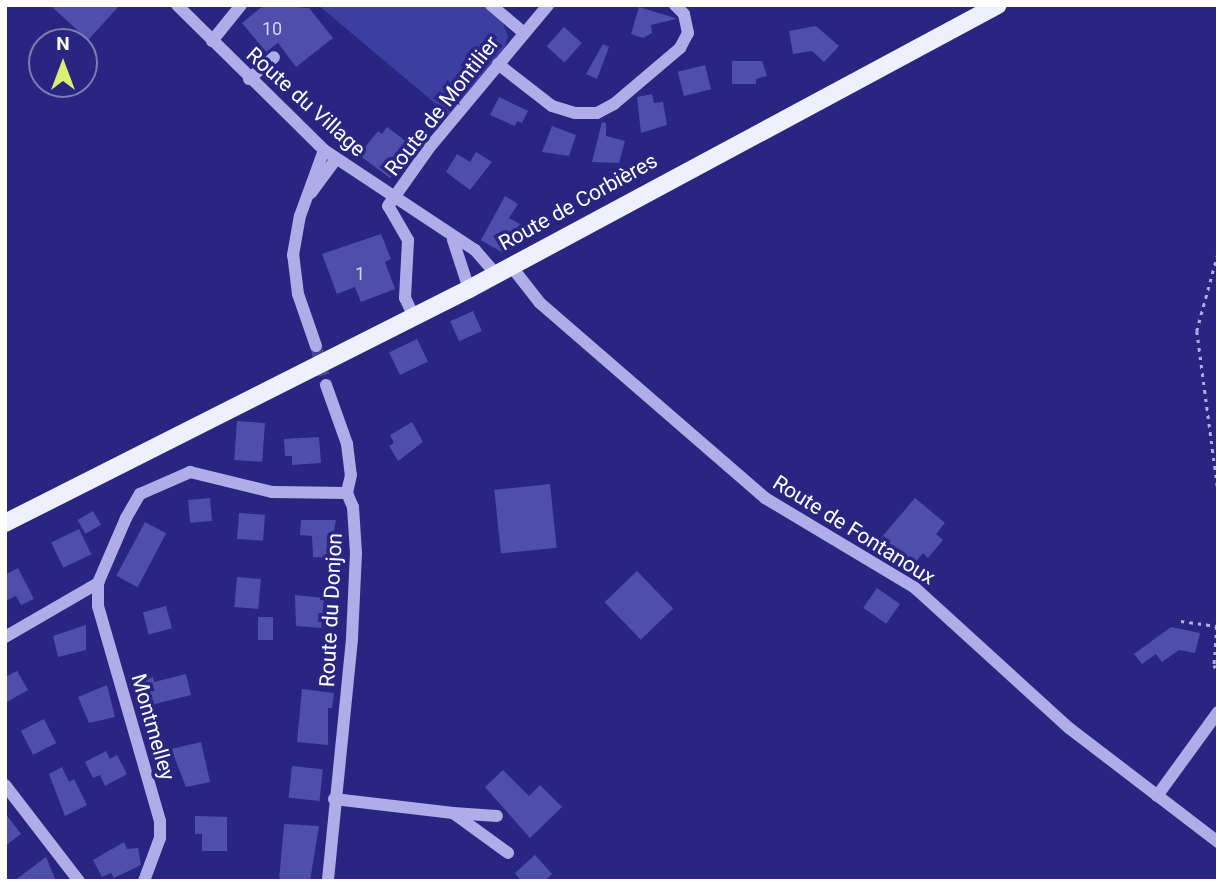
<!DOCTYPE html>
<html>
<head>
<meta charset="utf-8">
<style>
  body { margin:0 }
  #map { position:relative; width:1223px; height:886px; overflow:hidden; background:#282681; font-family:Roboto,sans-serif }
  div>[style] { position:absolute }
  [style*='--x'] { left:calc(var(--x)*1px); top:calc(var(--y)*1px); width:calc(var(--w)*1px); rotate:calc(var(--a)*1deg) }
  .green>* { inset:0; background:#3e3da0 }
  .building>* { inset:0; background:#4f4eaa; transform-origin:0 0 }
  .minor-tunnel>* { height:12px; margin-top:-6px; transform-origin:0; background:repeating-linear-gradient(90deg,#484794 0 12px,transparent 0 18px) }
  .path>* { height:2.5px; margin-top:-1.25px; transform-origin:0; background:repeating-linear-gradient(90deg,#aeade7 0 3.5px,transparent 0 8.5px) }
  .minor>* { height:12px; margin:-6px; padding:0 6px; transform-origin:6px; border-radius:6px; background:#aeade7 }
  .major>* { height:18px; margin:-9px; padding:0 9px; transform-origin:9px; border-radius:9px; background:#f0effd }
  span { translate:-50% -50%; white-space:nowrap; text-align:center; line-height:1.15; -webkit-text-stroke:7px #282681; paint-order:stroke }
  .number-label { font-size:18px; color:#d3d3ea }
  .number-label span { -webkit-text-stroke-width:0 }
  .street-label { font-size:21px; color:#fff }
  .frame { position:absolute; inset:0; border:7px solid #fff; pointer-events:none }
  .north { position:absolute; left:28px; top:28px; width:70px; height:70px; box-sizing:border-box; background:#282681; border:2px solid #7e7db3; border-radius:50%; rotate:0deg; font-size:19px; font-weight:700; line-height:28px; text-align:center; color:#fff }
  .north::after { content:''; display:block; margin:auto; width:24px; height:32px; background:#dbf072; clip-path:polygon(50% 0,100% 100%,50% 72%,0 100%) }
</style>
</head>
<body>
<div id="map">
  <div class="green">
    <div style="clip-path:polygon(318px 5px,483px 5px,503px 23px,508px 37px,504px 50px,449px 115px)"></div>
  </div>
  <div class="building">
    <div style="clip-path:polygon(50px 5px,120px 5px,88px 40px)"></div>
    <div style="clip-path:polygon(264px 5px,309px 8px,333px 38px,296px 67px,278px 43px,266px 52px,242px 23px)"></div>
    <div style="clip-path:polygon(639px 7px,675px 18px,676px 19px,651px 25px,652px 33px,643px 38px,631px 34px)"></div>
    <div style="clip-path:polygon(816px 26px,839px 46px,824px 62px,812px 51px,793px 54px,789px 31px)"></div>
    <div style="left:564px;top:27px;width:24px;height:26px;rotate:42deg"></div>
    <div style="clip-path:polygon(603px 44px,609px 47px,597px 79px,586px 74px)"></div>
    <div style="clip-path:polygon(732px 61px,762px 61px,767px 76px,756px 79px,756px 84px,732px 84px)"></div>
    <div style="left:705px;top:65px;width:25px;height:28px;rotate:76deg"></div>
    <div style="clip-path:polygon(652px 94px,654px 103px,663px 102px,667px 125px,641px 133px,637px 97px)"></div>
    <div style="clip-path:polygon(499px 97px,528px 111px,522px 123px,517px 121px,515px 126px,490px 115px)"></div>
    <div style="clip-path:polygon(602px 122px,606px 123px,606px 136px,625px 141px,619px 163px,592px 162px)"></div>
    <div style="clip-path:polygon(552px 126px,576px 135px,569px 156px,542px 152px)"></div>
    <div style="clip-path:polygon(387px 127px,414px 147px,390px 178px,359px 155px,378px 131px,382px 134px)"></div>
    <div style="clip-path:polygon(476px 152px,492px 162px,470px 190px,446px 172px,457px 154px,470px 162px)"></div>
    <div style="clip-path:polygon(505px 196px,518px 204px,509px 218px,520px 224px,503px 253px,481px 240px)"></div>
    <div style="clip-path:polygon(381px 234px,391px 259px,385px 262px,395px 289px,361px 302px,355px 287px,337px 294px,322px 254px)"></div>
    <div style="left:473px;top:311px;width:22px;height:25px;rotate:66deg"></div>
    <div style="left:417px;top:339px;width:25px;height:31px;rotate:64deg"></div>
    <div style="left:237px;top:421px;width:28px;height:39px;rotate:4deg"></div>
    <div style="clip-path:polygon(412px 422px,423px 442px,398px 461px,389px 446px,394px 443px,390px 435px)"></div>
    <div style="clip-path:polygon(319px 437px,321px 463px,292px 465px,292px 456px,285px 456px,284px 439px)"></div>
    <div style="left:550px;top:484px;width:64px;height:56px;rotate:84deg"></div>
    <div style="left:210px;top:498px;width:23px;height:22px;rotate:85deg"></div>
    <div style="clip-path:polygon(915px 498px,945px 523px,936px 534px,943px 540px,928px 558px,923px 553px,907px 572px,875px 545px)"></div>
    <div style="left:93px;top:511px;width:16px;height:18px;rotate:60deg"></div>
    <div style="left:239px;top:513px;width:26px;height:26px;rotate:4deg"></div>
    <div style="clip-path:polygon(301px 520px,336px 520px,329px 558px,313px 557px,312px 536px,300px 535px)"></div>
    <div style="left:145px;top:522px;width:24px;height:61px;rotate:28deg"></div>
    <div style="left:79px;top:529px;width:28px;height:31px;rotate:64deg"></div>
    <div style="clip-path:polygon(18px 568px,34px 599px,21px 605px,16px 596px,5px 601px,5px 575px)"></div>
    <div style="left:637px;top:571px;width:52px;height:45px;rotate:46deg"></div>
    <div style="left:237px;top:577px;width:24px;height:30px;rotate:5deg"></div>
    <div style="left:877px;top:588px;width:28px;height:24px;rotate:35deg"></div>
    <div style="clip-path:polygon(295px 595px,324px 598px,321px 628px,296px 626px)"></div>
    <div style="left:166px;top:606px;width:23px;height:24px;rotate:75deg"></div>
    <div style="left:258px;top:617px;width:15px;height:23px"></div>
    <div style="clip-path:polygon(86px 625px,86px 650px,58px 657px,53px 636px)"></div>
    <div style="clip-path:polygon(1171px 627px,1200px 633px,1195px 653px,1179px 650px,1162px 662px,1156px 654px,1142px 664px,1134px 654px)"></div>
    <div style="clip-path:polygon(17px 671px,28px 690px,5px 703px,5px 677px)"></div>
    <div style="clip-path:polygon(186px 674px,191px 695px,147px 706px,140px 681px,153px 677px,154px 682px)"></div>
    <div style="clip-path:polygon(107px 685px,115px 717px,89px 723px,78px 697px)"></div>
    <div style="clip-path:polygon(302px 689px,334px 693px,332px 708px,328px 708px,328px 745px,297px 742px)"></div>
    <div style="left:44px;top:719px;width:27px;height:26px;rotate:63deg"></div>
    <div style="clip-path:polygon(201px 742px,210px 782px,186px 787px,171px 749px)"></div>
    <div style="clip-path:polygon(106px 751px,110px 759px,117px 755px,127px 774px,105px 786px,100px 775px,93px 778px,85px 762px)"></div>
    <div style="left:292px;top:766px;width:31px;height:32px;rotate:6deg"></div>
    <div style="clip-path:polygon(62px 767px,69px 782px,74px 779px,87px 805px,65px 816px,49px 774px)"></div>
    <div style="clip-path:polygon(503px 770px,529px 796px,540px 785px,562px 807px,530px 838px,485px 787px)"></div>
    <div style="clip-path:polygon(5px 813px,21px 834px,5px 846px)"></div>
    <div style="clip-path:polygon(195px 816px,227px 817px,227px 851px,202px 851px,202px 834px,195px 834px)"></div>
    <div style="clip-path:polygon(284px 824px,319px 826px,310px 881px,279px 881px)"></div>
    <div style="clip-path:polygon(124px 842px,127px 849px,138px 848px,141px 865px,114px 878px,111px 873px,102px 877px,93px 860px)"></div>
    <div style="clip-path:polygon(535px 855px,552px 874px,545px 881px,521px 881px,515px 873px)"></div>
    <div style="clip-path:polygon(46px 857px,56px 881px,14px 881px)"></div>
  </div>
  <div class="minor-tunnel">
    <div style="--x:316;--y:346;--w:40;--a:75.6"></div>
  </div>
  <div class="path">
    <div style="--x:1218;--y:254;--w:80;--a:105.3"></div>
    <div style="--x:1197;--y:331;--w:160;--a:82.5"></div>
    <div style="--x:1181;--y:621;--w:36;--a:8"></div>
    <div style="--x:1217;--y:626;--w:39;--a:94"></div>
    <div style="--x:1214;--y:665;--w:9;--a:63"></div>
  </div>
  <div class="minor">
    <div style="--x:177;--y:5;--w:206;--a:44.6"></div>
    <div style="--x:324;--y:150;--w:181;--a:33.5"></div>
    <div style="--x:475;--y:250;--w:32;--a:49"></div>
    <div style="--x:491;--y:5;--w:43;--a:40.3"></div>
    <div style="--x:212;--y:41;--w:46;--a:-51.1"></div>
    <div style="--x:498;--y:64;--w:68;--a:37.9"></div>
    <div style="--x:552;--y:106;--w:24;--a:17"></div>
    <div style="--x:575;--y:113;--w:22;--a:0"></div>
    <div style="--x:597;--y:113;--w:19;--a:-28"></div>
    <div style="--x:614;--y:104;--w:87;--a:-40.3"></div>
    <div style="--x:680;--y:48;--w:17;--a:-62"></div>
    <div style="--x:688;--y:33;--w:19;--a:-102"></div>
    <div style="--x:684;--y:14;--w:13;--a:-135"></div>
    <div style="--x:249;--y:79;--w:33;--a:-41"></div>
    <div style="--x:311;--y:193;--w:42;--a:-53.7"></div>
    <div style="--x:453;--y:240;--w:52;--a:71.9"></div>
    <div style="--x:511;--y:266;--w:47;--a:51.9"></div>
    <div style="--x:540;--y:303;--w:298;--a:40.9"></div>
    <div style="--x:765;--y:498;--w:174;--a:30.9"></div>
    <div style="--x:914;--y:587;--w:210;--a:42.3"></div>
    <div style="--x:1069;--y:728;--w:188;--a:37.4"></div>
    <div style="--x:414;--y:317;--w:21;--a:-115"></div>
    <div style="--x:405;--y:298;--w:58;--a:-87"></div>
    <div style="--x:408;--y:240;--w:39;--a:-120"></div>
    <div style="--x:388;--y:206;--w:71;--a:-54.7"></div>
    <div style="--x:429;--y:148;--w:186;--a:-50.2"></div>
    <div style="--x:316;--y:346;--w:55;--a:-109.1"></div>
    <div style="--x:298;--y:294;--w:39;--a:-97"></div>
    <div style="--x:293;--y:255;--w:40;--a:-80"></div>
    <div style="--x:300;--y:216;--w:70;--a:-70"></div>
    <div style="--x:326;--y:385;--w:63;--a:70.4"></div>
    <div style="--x:347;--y:444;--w:31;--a:83"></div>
    <div style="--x:351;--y:475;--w:18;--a:103"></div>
    <div style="--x:347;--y:493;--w:15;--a:67"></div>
    <div style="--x:353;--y:507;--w:46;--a:86.3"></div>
    <div style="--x:356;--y:553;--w:86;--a:92.7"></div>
    <div style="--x:352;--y:639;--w:243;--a:95.7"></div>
    <div style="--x:5;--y:637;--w:108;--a:-30.1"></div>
    <div style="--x:5;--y:785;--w:121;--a:52.4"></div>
    <div style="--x:1157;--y:796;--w:104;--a:-54"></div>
    <div style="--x:334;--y:799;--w:120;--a:6.7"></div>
    <div style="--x:453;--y:813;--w:68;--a:36"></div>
    <div style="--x:453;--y:813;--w:44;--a:3.9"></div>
    <div style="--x:144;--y:881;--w:46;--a:-69.6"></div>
    <div style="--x:160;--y:838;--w:17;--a:-90"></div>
    <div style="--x:160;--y:821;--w:224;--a:-106.1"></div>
    <div style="--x:98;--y:606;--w:23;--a:-90"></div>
    <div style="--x:98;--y:583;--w:71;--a:-66.7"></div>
    <div style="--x:126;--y:518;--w:28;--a:-60"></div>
    <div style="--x:140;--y:494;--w:55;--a:-23.7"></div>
    <div style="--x:190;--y:472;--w:84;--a:13.7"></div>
    <div style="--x:272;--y:492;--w:75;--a:0.8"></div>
  </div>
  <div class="major">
    <div style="--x:5;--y:523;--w:520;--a:-26.76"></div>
    <div style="--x:469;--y:289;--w:600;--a:-28.23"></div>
  </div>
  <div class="number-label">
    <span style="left:272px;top:29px">10</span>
    <span style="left:360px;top:274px">1</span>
  </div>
  <div class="street-label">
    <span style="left:306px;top:102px;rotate:42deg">Route du Village</span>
    <span style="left:442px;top:106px;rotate:-52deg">Route de Montilier</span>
    <span style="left:578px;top:202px;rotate:-29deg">Route de Corbières</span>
    <span style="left:854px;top:530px;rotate:32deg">Route de Fontanoux</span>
    <span style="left:331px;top:610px;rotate:-87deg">Route du Donjon</span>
    <span style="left:153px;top:727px;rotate:74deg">Montmelley</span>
  </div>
  <div class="frame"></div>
  <div class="north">N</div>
</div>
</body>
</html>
